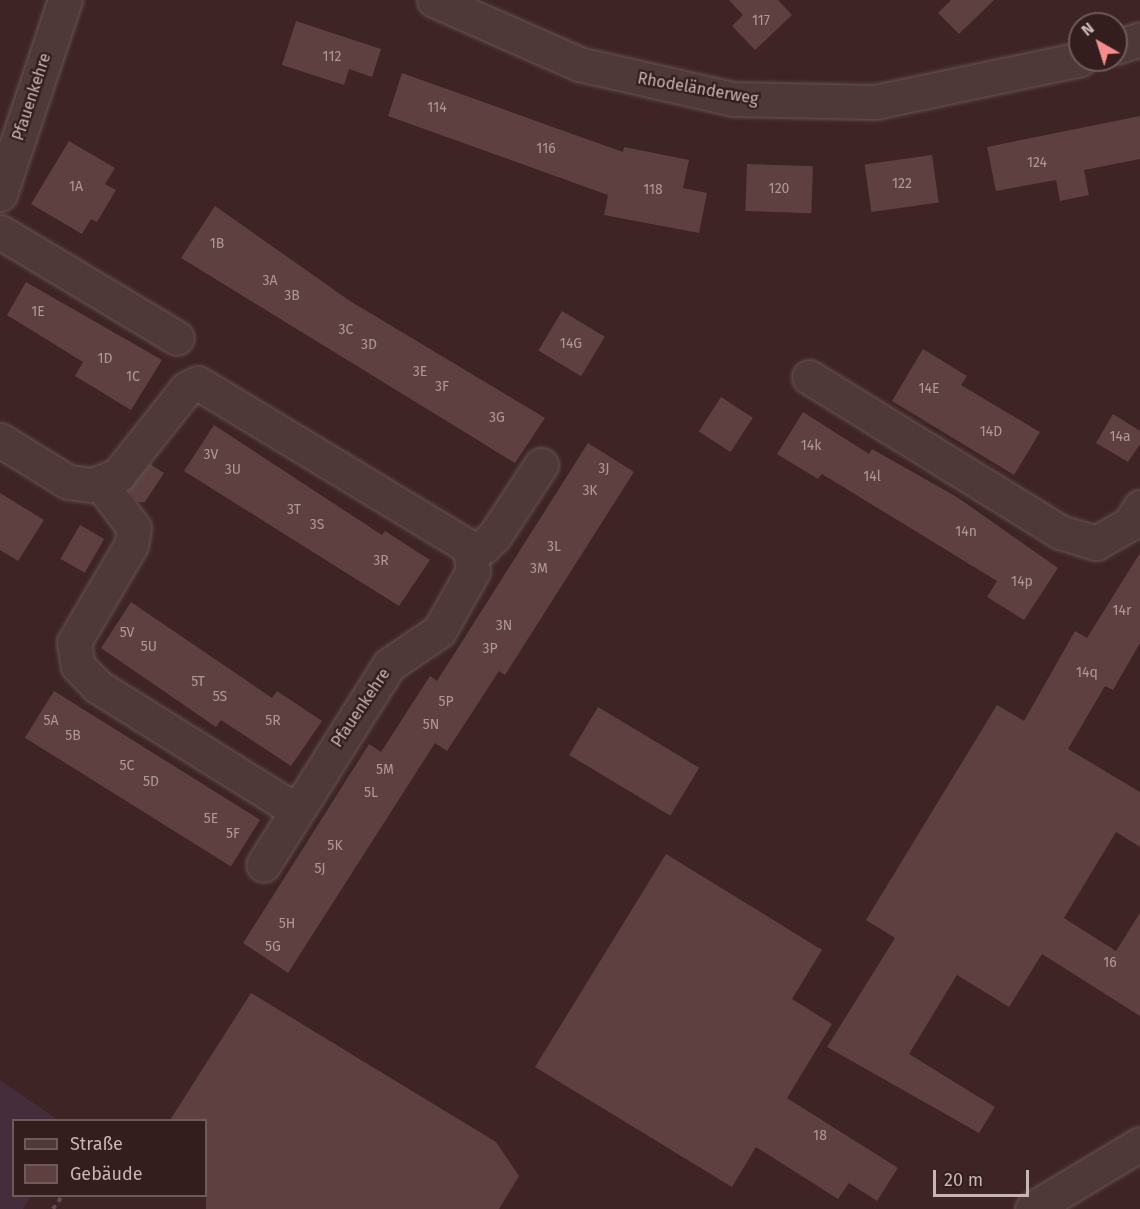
<!DOCTYPE html>
<html>
<head>
<meta charset="utf-8">
<style>
  body { margin:0 }
  #map { position:relative; width:1140px; height:1209px; overflow:hidden; background:#3e2425; font-family:"Fira Sans",sans-serif }
  div>[style] { position:absolute }
  [style*='--x'] { left:calc(var(--x)*1px); top:calc(var(--y)*1px); width:calc(var(--w)*1px); rotate:calc(var(--a)*1deg) }
  .green>* { inset:0; background:#462d3c }
  .building>* { inset:0; background:#5e4041; transform-origin:0 0 }
  .path>* { height:4px; margin-top:-2px; transform-origin:0; background:repeating-linear-gradient(90deg,#624b56 0 4.5px,transparent 0 9px) }
  .roads { filter:drop-shadow(0 0 2px #695353) drop-shadow(0 0 2px #695353) }
  .minor>* { height:33px; margin:-16.5px; padding:0 16.5px; transform-origin:16.5px; border-radius:16.5px; background:#4e3838 }
  span { translate:-50% -50%; white-space:nowrap; text-align:center; line-height:1.15; -webkit-text-stroke:4.5px #331d1d; paint-order:stroke }
  .number-label { font-size:14px; color:#ae9897 }
  .number-label span { -webkit-text-stroke-width:0 }
  .street-label { font-size:16px; color:#c9b5b4 }
  .legend { position:absolute; left:12px; top:1119px; width:195px; height:78px; box-sizing:border-box; background:#331d1d; border:2px solid #6f5a59; margin:0; padding:8px 10px; list-style:none; font-size:18px; color:#c9b5b4 }
  .legend li { display:flex; align-items:center; gap:12px; height:30px }
  .legend b { width:30px; border:2px solid #6f5a59 }
  .north { position:absolute; left:1068px; top:12px; width:60px; height:60px; box-sizing:border-box; background:#331d1d; border:2px solid #6f5a59; border-radius:50%; rotate:321deg; font-size:16px; font-weight:700; line-height:24px; text-align:center; color:#c9b5b4 }
  .north::after { content:''; display:block; margin:auto; width:21px; height:27px; background:#f78d8b; clip-path:polygon(50% 0,100% 100%,50% 72%,0 100%) }
  .scale { position:absolute; left:933px; top:1170px; width:96px; height:27px; box-sizing:border-box; border:3px solid #c9b5b4; border-top:0; padding-left:8px; font-size:18px; line-height:21px; white-space:nowrap; color:#c9b5b4; -webkit-text-stroke:4px #331d1d; paint-order:stroke }
</style>
</head>
<body>
<div id="map">
  <div class="green">
    <div style="clip-path:polygon(0 1080px,58px 1120px,14px 1120px,14px 1196px,31px 1196px,23px 1209px,0 1209px)"></div>
  </div>
  <div class="building">
    <div style="clip-path:polygon(729px 0,778px 0,792px 15px,755px 50px,732px 26px,743px 15px)"></div>
    <div style="clip-path:polygon(951px 0,994px 0,959px 34px,938px 13px)"></div>
    <div style="clip-path:polygon(296px 21px,381px 49px,372px 77px,349px 69px,344px 85px,282px 65px)"></div>
    <div style="clip-path:polygon(402px 73px,623px 152px,624px 147px,689px 160px,683px 188px,707px 193px,699px 233px,604px 215px,608px 195px,388px 116px)"></div>
    <div style="clip-path:polygon(1140px 116px,1140px 159px,1084px 170px,1089px 195px,1060px 201px,1056px 180px,996px 191px,987px 147px)"></div>
    <div style="clip-path:polygon(69px 141px,115px 168px,105px 184px,116px 190px,97px 222px,91px 219px,82px 234px,31px 204px)"></div>
    <div style="left:932px;top:155px;width:48px;height:68px;rotate:82deg"></div>
    <div style="left:747px;top:164px;width:66px;height:47px;rotate:2deg"></div>
    <div style="clip-path:polygon(215px 206px,350px 301px,545px 418px,515px 463px,181px 258px)"></div>
    <div style="clip-path:polygon(26px 282px,162px 360px,131px 410px,75px 376px,83px 362px,7px 315px)"></div>
    <div style="left:562px;top:311px;width:50px;height:46px;rotate:31deg"></div>
    <div style="clip-path:polygon(923px 349px,967px 376px,961px 385px,1040px 432px,1014px 475px,892px 401px)"></div>
    <div style="left:721px;top:397px;width:38px;height:41px;rotate:33deg"></div>
    <div style="clip-path:polygon(803px 412px,869px 454px,872px 449px,957px 497px,1058px 568px,1024px 620px,987px 597px,997px 581px,822px 474px,818px 479px,777px 454px)"></div>
    <div style="clip-path:polygon(1113px 414px,1140px 431px,1140px 444px,1128px 462px,1096px 443px)"></div>
    <div style="clip-path:polygon(214px 425px,382px 535px,385px 531px,430px 560px,399px 606px,184px 471px)"></div>
    <div style="clip-path:polygon(588px 443px,634px 472px,505px 675px,499px 671px,447px 751px,435px 743px,288px 973px,243px 943px,369px 744px,381px 752px,430px 676px,437px 681px)"></div>
    <div style="clip-path:polygon(150px 464px,164px 473px,145px 502px,138px 502px,129px 490px)"></div>
    <div style="clip-path:polygon(0 493px,44px 520px,18px 561px,0 550px)"></div>
    <div style="left:80px;top:525px;width:28px;height:39px;rotate:30deg"></div>
    <div style="clip-path:polygon(1140px 553px,1140px 643px,1113px 690px,1105px 686px,1068px 749px,1140px 792px,1140px 847px,1116px 832px,1064px 918px,1116px 951px,1140px 913px,1140px 1016px,1042px 954px,1009px 1007px,957px 975px,909px 1054px,995px 1107px,979px 1133px,827px 1047px,895px 938px,866px 920px,997px 705px,1024px 721px,1075px 631px,1087px 638px)"></div>
    <div style="clip-path:polygon(131px 602px,272px 698px,277px 691px,322px 721px,291px 766px,221px 720px,216px 727px,101px 648px)"></div>
    <div style="left:54px;top:691px;width:243px;height:55px;rotate:32deg"></div>
    <div style="left:598px;top:707px;width:118px;height:56px;rotate:31deg"></div>
    <div style="clip-path:polygon(666px 854px,822px 950px,792px 999px,832px 1024px,787px 1098px,898px 1168px,877px 1201px,849px 1183px,838px 1199px,756px 1147px,732px 1187px,535px 1067px)"></div>
    <div style="clip-path:polygon(251px 993px,496px 1142px,519px 1176px,499px 1209px,206px 1209px,206px 1120px,170px 1120px)"></div>
  </div>
  <div class="path">
    <div style="--x:53;--y:1209;--w:16;--a:-55"></div>
  </div>
  <div class="roads">
    <div class="minor">
      <div style="--x:434;--y:0;--w:158;--a:23.8"></div>
      <div style="--x:579;--y:64;--w:158;--a:12.8"></div>
      <div style="--x:733;--y:99;--w:142;--a:1.2"></div>
      <div style="--x:875;--y:102;--w:209;--a:-11.8"></div>
      <div style="--x:1116;--y:47;--w:25;--a:-18"></div>
      <div style="--x:0;--y:194;--w:205;--a:-71.5"></div>
      <div style="--x:0;--y:232;--w:206;--a:30.9"></div>
      <div style="--x:809;--y:377;--w:295;--a:31.7"></div>
      <div style="--x:1060;--y:532;--w:38;--a:17"></div>
      <div style="--x:1096;--y:543;--w:39;--a:-30"></div>
      <div style="--x:1130;--y:523;--w:19;--a:-58"></div>
      <div style="--x:0;--y:440;--w:80;--a:31.7"></div>
      <div style="--x:68;--y:482;--w:25;--a:7"></div>
      <div style="--x:93;--y:485;--w:27;--a:-22"></div>
      <div style="--x:118;--y:475;--w:110;--a:-51.7"></div>
      <div style="--x:186;--y:389;--w:13;--a:-27"></div>
      <div style="--x:198;--y:383;--w:318;--a:31.2"></div>
      <div style="--x:470;--y:548;--w:23;--a:83"></div>
      <div style="--x:473;--y:571;--w:69;--a:119.5"></div>
      <div style="--x:439;--y:631;--w:60;--a:145.8"></div>
      <div style="--x:389;--y:665;--w:236;--a:122.2"></div>
      <div style="--x:100;--y:483;--w:56;--a:52.9"></div>
      <div style="--x:134;--y:528;--w:17;--a:100"></div>
      <div style="--x:131;--y:545;--w:113;--a:120.4"></div>
      <div style="--x:74;--y:642;--w:24;--a:81"></div>
      <div style="--x:78;--y:666;--w:28;--a:46"></div>
      <div style="--x:97;--y:686;--w:232;--a:32"></div>
      <div style="--x:470;--y:548;--w:13;--a:-4"></div>
      <div style="--x:483;--y:547;--w:17;--a:-45"></div>
      <div style="--x:495;--y:535;--w:84;--a:-56.7"></div>
      <div style="--x:1032;--y:1209;--w:126;--a:-31"></div>
    </div>
  </div>
  <div class="number-label">
    <span style="left:761px;top:21px">117</span>
    <span style="left:332px;top:57px">112</span>
    <span style="left:437px;top:108px">114</span>
    <span style="left:546px;top:149px">116</span>
    <span style="left:1037px;top:163px">124</span>
    <span style="left:902px;top:184px">122</span>
    <span style="left:76px;top:187px">1A</span>
    <span style="left:779px;top:189px">120</span>
    <span style="left:653px;top:190px">118</span>
    <span style="left:217px;top:244px">1B</span>
    <span style="left:270px;top:281px">3A</span>
    <span style="left:292px;top:296px">3B</span>
    <span style="left:38px;top:312px">1E</span>
    <span style="left:346px;top:330px">3C</span>
    <span style="left:571px;top:344px">14G</span>
    <span style="left:369px;top:345px">3D</span>
    <span style="left:105px;top:359px">1D</span>
    <span style="left:420px;top:372px">3E</span>
    <span style="left:133px;top:377px">1C</span>
    <span style="left:442px;top:387px">3F</span>
    <span style="left:929px;top:389px">14E</span>
    <span style="left:497px;top:418px">3G</span>
    <span style="left:991px;top:432px">14D</span>
    <span style="left:1120px;top:437px">14a</span>
    <span style="left:811px;top:446px">14k</span>
    <span style="left:211px;top:455px">3V</span>
    <span style="left:604px;top:469px">3J</span>
    <span style="left:233px;top:470px">3U</span>
    <span style="left:872px;top:477px">14l</span>
    <span style="left:590px;top:491px">3K</span>
    <span style="left:294px;top:510px">3T</span>
    <span style="left:317px;top:525px">3S</span>
    <span style="left:966px;top:532px">14n</span>
    <span style="left:554px;top:547px">3L</span>
    <span style="left:381px;top:561px">3R</span>
    <span style="left:539px;top:569px">3M</span>
    <span style="left:1022px;top:582px">14p</span>
    <span style="left:1122px;top:611px">14r</span>
    <span style="left:504px;top:626px">3N</span>
    <span style="left:127px;top:633px">5V</span>
    <span style="left:149px;top:647px">5U</span>
    <span style="left:490px;top:649px">3P</span>
    <span style="left:1087px;top:673px">14q</span>
    <span style="left:198px;top:682px">5T</span>
    <span style="left:220px;top:697px">5S</span>
    <span style="left:446px;top:702px">5P</span>
    <span style="left:51px;top:721px">5A</span>
    <span style="left:273px;top:721px">5R</span>
    <span style="left:431px;top:725px">5N</span>
    <span style="left:73px;top:736px">5B</span>
    <span style="left:127px;top:766px">5C</span>
    <span style="left:385px;top:770px">5M</span>
    <span style="left:151px;top:782px">5D</span>
    <span style="left:371px;top:793px">5L</span>
    <span style="left:211px;top:819px">5E</span>
    <span style="left:233px;top:834px">5F</span>
    <span style="left:335px;top:846px">5K</span>
    <span style="left:320px;top:869px">5J</span>
    <span style="left:287px;top:924px">5H</span>
    <span style="left:273px;top:947px">5G</span>
    <span style="left:1110px;top:963px">16</span>
    <span style="left:820px;top:1136px">18</span>
  </div>
  <div class="street-label">
    <span style="left:698px;top:89px;rotate:10deg">Rhodeländerweg</span>
    <span style="left:32px;top:97px;rotate:-72deg">Pfauenkehre</span>
    <span style="left:361px;top:708px;rotate:-56deg">Pfauenkehre</span>
  </div>
  <ul class="legend">
  <li><b style="height:8px;background:#4e3838"></b>Straße</li>
  <li><b style="height:16px;background:#5e4041"></b>Gebäude</li>
  </ul>
  <div class="north">N</div>
  <div class="scale">20 m</div>
</div>
</body>
</html>
